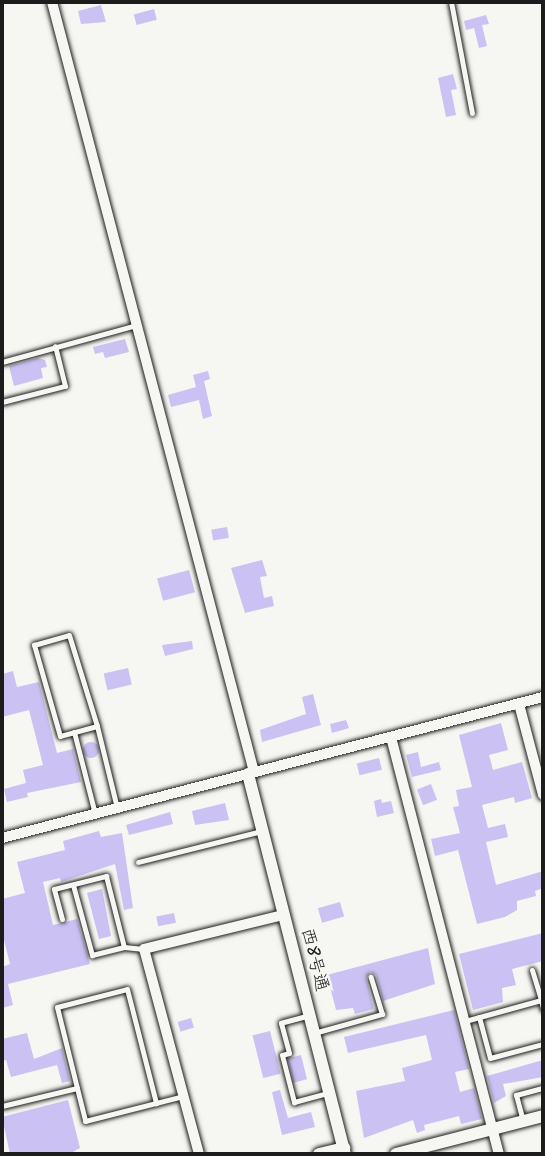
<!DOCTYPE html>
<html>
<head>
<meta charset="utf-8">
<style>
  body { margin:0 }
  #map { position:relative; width:545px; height:1156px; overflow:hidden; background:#f6f6f2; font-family:Kalam,"Klee One",sans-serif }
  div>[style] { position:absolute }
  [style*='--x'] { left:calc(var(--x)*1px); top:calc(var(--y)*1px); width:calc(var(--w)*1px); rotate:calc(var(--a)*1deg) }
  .building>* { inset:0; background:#ccc1f3; transform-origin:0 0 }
  .round { border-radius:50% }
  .roads { filter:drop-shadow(0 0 2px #1c1c1c) drop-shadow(0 0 2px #1c1c1c) }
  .service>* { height:5px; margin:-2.5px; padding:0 2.5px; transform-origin:2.5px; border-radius:2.5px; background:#f6f6f2 }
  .minor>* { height:10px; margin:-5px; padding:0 5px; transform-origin:5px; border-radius:5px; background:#f6f6f2 }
  .tertiary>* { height:12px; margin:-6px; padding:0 6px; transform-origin:6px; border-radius:6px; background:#f6f6f2 }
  span { translate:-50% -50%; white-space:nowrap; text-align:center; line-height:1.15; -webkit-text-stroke:5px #f6f6f2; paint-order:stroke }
  .street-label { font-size:18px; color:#1c1c1c }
  .frame { position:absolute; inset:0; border:4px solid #1c1c1c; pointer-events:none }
</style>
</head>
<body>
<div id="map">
  <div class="building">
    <div style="clip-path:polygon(101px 5px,106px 22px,81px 24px,78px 11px)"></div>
    <div style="left:154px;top:9px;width:11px;height:21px;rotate:75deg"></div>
    <div style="clip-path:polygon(486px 15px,489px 24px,482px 25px,487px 46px,479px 48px,474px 28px,466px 30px,464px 21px)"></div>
    <div style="clip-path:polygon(453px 74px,457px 89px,451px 90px,456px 115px,446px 117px,438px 78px)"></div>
    <div style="clip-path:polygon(125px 339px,129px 352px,105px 358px,103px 352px,95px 354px,93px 347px)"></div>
    <div style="clip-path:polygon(38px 358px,45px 360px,47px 367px,41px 368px,43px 378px,14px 386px,9px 366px)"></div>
    <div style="clip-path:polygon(208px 371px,210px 379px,204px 381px,212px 416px,203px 419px,199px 400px,171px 407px,168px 395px,196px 387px,193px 375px)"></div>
    <div style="left:227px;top:527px;width:11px;height:16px;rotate:80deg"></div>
    <div style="clip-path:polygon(262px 560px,267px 576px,260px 577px,264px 598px,272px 596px,274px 606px,245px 613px,231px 568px)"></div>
    <div style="left:189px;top:570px;width:23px;height:33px;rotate:75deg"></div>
    <div style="clip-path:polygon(192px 641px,193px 649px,165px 656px,162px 645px)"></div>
    <div style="left:128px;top:668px;width:17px;height:25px;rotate:77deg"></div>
    <div style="clip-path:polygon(13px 671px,17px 687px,39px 682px,57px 753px,73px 749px,81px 782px,27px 793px,28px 797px,7px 802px,4px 789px,26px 783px,23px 770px,43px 765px,29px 710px,2px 717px,2px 674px)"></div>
    <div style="clip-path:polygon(313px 694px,321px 725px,262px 742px,260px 730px,306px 714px,302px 697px)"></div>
    <div style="clip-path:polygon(346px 720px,349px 728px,332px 733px,330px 724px)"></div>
    <div style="clip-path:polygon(501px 723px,508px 750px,489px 755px,493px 770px,522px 762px,532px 798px,515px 803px,514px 797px,482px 805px,488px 828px,505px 824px,508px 837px,486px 842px,496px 885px,543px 871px,543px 888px,535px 891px,536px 896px,517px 901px,517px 910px,505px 917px,477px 924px,458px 850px,435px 856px,431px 839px,460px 833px,453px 807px,459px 806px,456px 790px,472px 787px,459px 735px)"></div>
    <div class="round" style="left:83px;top:742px;width:16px;height:16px"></div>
    <div style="clip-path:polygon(418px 752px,421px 767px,439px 762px,441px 770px,412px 777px,406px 755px)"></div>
    <div style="left:379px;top:758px;width:12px;height:23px;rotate:76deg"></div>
    <div style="left:431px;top:784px;width:17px;height:15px;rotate:69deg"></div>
    <div style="clip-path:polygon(381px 799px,382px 803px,391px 801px,394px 813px,377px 817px,374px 801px)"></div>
    <div style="clip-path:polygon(225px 803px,229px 820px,195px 825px,192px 811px)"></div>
    <div style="clip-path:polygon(170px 812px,173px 824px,129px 835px,126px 825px)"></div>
    <div style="clip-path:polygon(99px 831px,101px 837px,122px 833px,133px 908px,124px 910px,115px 864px,61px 882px,60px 878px,43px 882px,53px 925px,77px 919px,90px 964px,8px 984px,13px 1005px,2px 1008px,2px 967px,10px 964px,2px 932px,2px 899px,25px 893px,17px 862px,65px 850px,63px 841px)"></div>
    <div style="clip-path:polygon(102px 889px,111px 936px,99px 939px,87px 893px)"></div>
    <div style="left:340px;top:902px;width:15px;height:23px;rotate:74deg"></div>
    <div style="left:174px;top:913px;width:10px;height:18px;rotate:79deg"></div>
    <div style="clip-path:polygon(543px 933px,543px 961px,512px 969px,516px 985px,502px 988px,503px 1002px,473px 1010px,459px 954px)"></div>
    <div style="clip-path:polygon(428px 948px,435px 984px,383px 1001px,376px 975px,370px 972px,366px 978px,374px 1009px,355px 1014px,353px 1008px,336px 1010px,327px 975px)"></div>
    <div style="clip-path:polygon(454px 1010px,469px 1069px,455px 1072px,460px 1092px,474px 1088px,482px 1119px,461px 1124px,459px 1116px,424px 1125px,425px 1130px,417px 1133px,413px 1120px,364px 1138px,356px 1091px,405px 1081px,402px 1068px,432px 1060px,426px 1035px,348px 1053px,344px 1037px)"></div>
    <div style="left:191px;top:1018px;width:10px;height:14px;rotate:73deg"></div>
    <div style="left:270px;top:1031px;width:44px;height:18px;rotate:76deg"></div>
    <div style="clip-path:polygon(27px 1033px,34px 1059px,62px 1048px,70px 1081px,62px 1083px,57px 1065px,11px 1077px,6px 1060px,2px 1061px,2px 1039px)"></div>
    <div style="left:301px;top:1055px;width:25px;height:14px;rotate:76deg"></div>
    <div style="clip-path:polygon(543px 1060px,543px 1077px,503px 1084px,506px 1096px,494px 1103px,487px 1076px)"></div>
    <div style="clip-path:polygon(280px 1090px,288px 1118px,311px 1112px,315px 1127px,282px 1135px,272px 1092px)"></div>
    <div style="clip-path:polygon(68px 1100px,80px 1148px,69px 1154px,10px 1154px,2px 1117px)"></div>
  </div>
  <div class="roads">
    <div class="service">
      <div style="--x:451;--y:2;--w:113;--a:79.3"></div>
      <div style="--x:2;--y:362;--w:139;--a:-15.4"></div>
      <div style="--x:2;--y:402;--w:65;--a:-14.3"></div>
      <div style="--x:65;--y:386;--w:41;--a:-104"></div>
      <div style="--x:97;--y:726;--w:38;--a:165"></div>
      <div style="--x:60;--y:736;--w:95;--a:-105.9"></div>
      <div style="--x:34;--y:645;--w:36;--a:-16"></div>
      <div style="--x:69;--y:635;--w:95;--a:72.9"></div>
      <div style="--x:97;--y:726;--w:84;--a:76.3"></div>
      <div style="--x:74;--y:732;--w:85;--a:75.6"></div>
      <div style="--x:138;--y:862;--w:127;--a:-14.1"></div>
      <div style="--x:73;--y:885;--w:73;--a:74.8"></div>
      <div style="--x:92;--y:955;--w:33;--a:-14"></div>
      <div style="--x:124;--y:947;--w:20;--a:6"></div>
      <div style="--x:62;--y:919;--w:31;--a:-105"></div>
      <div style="--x:54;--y:889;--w:54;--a:-14"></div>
      <div style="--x:106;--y:876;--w:73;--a:75.8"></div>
      <div style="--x:532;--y:970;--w:31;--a:73"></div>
      <div style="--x:310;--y:1015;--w:30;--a:165"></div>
      <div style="--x:281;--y:1023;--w:31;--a:75"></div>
      <div style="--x:289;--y:1053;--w:7;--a:164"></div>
      <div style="--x:282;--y:1055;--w:49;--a:75.7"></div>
      <div style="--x:294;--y:1102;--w:34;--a:-15"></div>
      <div style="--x:479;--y:1017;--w:42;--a:75"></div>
      <div style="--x:490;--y:1058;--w:55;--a:-14.8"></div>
      <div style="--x:465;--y:1021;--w:79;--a:-15.4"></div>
      <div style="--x:541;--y:1000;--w:9;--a:77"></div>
      <div style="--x:314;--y:1033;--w:71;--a:-15.6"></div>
      <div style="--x:382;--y:1014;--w:39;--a:-107"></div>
      <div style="--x:77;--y:1088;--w:34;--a:76"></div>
      <div style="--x:85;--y:1121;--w:101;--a:-14.3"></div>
      <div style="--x:2;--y:1106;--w:77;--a:-13.5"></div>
      <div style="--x:77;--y:1088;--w:83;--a:-103.9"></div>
      <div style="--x:57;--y:1007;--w:72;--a:-14.4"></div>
      <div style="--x:127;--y:989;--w:118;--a:75.7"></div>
      <div style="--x:523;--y:1121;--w:27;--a:-105"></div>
      <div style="--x:516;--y:1095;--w:28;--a:-15"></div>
    </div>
    <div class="minor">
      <div style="--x:52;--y:2;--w:796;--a:75.3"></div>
      <div style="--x:519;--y:704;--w:94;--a:75.2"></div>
      <div style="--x:391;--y:737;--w:431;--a:75.5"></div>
      <div style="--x:2;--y:838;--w:559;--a:-14.61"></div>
      <div style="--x:199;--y:1154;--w:212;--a:-105"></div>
      <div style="--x:144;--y:949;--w:144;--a:-13.7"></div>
    </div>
    <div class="tertiary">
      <div style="--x:248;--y:774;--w:392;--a:75.7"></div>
      <div style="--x:319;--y:1154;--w:26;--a:-13"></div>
      <div style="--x:396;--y:1154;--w:152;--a:-14.5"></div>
    </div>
  </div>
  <div class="street-label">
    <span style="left:313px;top:960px;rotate:76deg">西8号通</span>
  </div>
  <div class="frame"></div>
</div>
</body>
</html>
